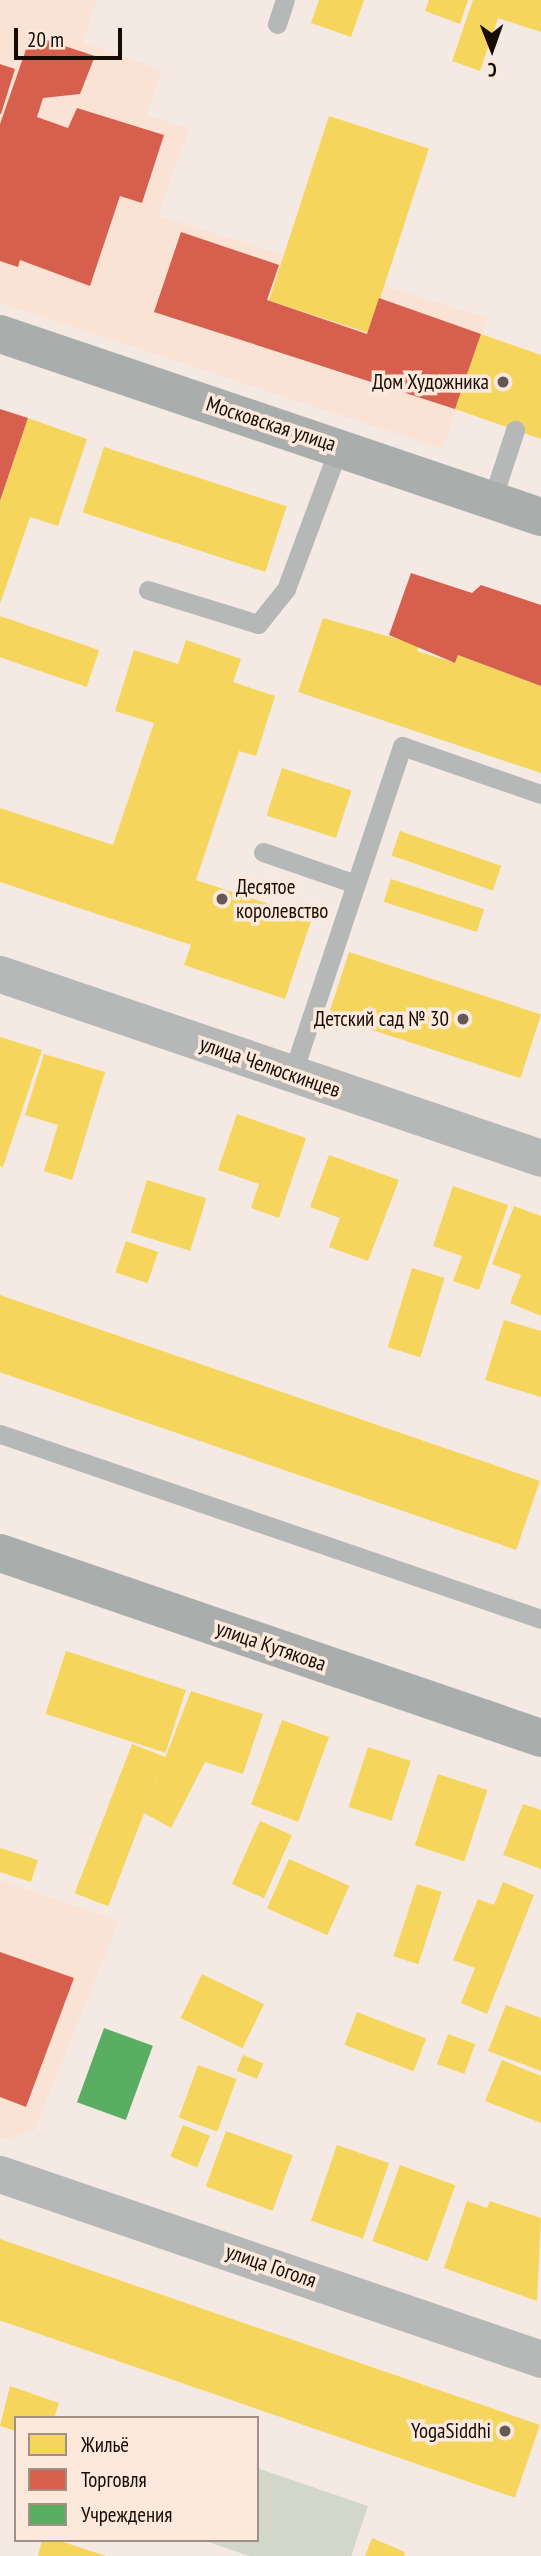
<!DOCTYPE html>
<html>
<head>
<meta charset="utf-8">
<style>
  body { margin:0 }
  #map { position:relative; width:541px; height:2556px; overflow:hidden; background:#f5eae3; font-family:"PT Sans Narrow",sans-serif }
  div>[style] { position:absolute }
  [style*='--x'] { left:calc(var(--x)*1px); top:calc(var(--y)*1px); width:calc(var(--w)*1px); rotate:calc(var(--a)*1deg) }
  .built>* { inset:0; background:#fae3d5 }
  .green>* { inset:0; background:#d2d7c9 }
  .homes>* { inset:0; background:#f6d55c; transform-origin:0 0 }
  .shops>* { inset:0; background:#d6604d }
  .public>* { inset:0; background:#5aae61; transform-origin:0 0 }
  .lane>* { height:19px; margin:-9.5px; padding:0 9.5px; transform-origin:9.5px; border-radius:9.5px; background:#b5b8b7 }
  .street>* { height:37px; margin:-18.5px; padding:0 18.5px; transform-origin:18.5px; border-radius:18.5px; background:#b5b8b7 }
  .secondary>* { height:38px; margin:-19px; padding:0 19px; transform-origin:19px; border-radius:19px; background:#a9aead }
  .dots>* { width:19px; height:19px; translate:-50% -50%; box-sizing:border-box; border:4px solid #fce9dc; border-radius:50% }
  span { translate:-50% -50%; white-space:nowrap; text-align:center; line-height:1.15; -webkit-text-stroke:7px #fce9dc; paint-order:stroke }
  .poi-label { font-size:21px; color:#160b05 }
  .right { translate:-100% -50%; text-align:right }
  .left { translate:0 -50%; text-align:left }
  .street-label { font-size:21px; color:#160b05 }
  .legend { position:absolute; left:14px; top:2416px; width:245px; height:126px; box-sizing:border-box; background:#fce9dc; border:2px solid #a09086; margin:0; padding:9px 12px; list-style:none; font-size:21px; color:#160b05 }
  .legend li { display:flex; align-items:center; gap:14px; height:35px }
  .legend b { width:35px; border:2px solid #a09086 }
  .north { position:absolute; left:457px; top:14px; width:70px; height:70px; -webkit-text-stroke:5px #fce9dc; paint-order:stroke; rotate:179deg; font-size:19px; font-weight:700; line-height:28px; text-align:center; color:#160b05 }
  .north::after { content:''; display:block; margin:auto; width:24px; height:32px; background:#160b05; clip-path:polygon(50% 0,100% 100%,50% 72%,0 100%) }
  .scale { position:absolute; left:14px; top:28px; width:108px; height:32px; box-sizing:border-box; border:4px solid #160b05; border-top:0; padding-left:9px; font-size:21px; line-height:24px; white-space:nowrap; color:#160b05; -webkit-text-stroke:5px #fce9dc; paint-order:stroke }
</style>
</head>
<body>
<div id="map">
  <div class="built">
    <div style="clip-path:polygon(0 0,97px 0,83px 42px,162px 70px,147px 115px,189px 129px,158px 216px,488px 318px,443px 449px,0 303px)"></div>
    <div style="clip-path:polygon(0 1880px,119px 1921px,35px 2130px,6px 2139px,0 2137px)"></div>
  </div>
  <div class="green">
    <div style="clip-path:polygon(257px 2468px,368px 2506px,351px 2556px,249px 2556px,203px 2540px,257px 2540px)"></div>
  </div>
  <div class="homes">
    <div style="clip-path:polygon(319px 0,364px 0,351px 37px,311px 23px)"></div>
    <div style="clip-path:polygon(429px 0,468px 0,460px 24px,425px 11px)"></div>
    <div style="clip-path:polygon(473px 0,541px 0,541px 32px,498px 18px,480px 71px,452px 61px)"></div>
    <div style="left:329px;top:116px;width:105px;height:194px;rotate:18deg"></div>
    <div style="clip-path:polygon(481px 334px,541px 355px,541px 439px,455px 409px)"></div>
    <div style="clip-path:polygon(28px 418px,87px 439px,58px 526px,30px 517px,0 604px,0 502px)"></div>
    <div style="left:104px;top:447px;width:192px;height:69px;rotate:18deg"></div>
    <div style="left:0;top:616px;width:105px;height:39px;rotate:19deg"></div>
    <div style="clip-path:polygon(323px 618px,419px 645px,417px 651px,455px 663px,458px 655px,541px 686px,541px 773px,298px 692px)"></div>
    <div style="clip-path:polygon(186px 640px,241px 659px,233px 682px,275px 696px,256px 756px,239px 751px,196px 880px,312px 918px,285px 999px,184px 965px,191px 945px,0 882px,0 808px,113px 845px,154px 723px,115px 711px,134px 650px,178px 664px)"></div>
    <div style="left:282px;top:768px;width:73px;height:50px;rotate:18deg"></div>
    <div style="left:400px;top:831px;width:107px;height:26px;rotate:19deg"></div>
    <div style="left:391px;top:879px;width:98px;height:24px;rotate:18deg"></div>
    <div style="left:349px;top:952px;width:202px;height:67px;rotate:18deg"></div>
    <div style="clip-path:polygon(0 1037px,42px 1050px,3px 1167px,0 1166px)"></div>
    <div style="clip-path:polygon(44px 1054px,105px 1072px,72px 1180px,44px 1171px,58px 1125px,25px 1115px)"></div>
    <div style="clip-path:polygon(237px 1114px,306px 1138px,279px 1218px,251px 1208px,259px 1184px,218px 1170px)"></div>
    <div style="clip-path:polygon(329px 1155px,399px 1180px,368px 1261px,329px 1247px,340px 1218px,310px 1207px)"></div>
    <div style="left:147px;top:1180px;width:62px;height:55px;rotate:17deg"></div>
    <div style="clip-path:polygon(453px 1186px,508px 1205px,479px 1290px,453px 1281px,462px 1256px,433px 1246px)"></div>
    <div style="clip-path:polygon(514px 1206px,541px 1216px,541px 1316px,510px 1303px,521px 1275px,492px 1264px)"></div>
    <div style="left:126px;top:1241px;width:34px;height:33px;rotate:19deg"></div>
    <div style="left:412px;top:1268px;width:34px;height:83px;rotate:17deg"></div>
    <div style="left:0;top:1295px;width:571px;height:73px;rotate:19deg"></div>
    <div style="clip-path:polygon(504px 1320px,541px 1331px,541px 1397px,485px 1380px)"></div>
    <div style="left:66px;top:1651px;width:126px;height:66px;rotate:18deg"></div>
    <div style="clip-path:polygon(191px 1691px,263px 1714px,243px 1774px,205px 1762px,171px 1828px,144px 1813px)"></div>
    <div style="left:282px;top:1720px;width:50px;height:90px;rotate:20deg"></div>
    <div style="left:132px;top:1744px;width:36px;height:160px;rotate:21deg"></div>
    <div style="left:368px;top:1747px;width:45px;height:63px;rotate:18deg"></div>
    <div style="left:438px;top:1774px;width:52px;height:75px;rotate:18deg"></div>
    <div style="clip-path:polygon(523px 1804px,541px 1810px,541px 1869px,503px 1855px)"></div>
    <div style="left:260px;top:1821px;width:35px;height:69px;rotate:24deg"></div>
    <div style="clip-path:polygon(0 1848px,38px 1860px,31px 1882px,0 1872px)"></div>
    <div style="left:289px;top:1859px;width:66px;height:54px;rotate:24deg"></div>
    <div style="clip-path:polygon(503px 1882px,534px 1895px,487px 2014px,461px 2003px,475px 1968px,453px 1960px,478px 1899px,494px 1905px)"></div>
    <div style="left:417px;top:1884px;width:26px;height:76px;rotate:18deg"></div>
    <div style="left:202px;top:1974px;width:69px;height:49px;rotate:26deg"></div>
    <div style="clip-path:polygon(506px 2005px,541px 2018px,541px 2071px,488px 2051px)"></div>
    <div style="left:357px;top:2012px;width:74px;height:35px;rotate:21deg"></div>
    <div style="left:448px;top:2034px;width:29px;height:32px;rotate:20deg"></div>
    <div style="left:243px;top:2055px;width:22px;height:17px;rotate:22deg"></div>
    <div style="clip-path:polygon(502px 2060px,541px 2076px,541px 2123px,485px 2101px)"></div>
    <div style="left:198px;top:2065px;width:41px;height:56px;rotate:20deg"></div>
    <div style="left:183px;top:2125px;width:29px;height:34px;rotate:22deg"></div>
    <div style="left:226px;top:2131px;width:71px;height:59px;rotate:20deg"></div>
    <div style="left:337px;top:2145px;width:55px;height:80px;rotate:19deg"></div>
    <div style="left:400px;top:2165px;width:59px;height:81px;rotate:20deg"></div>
    <div style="clip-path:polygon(467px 2201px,487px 2208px,490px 2201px,541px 2218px,537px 2301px,444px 2268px)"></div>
    <div style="left:0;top:2239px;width:571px;height:77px;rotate:19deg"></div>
    <div style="clip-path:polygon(10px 2386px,59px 2403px,54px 2418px,16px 2418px,16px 2431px,0 2426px)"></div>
    <div style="clip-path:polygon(372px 2538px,405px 2552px,404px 2556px,365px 2556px)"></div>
    <div style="clip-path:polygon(42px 2540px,57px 2540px,106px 2556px,38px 2556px)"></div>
  </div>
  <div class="shops">
    <div style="clip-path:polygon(31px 35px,95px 56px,80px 94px,43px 98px,37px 117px,68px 128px,77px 108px,164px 135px,142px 203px,120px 196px,90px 286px,20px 260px,18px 267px,0 261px,0 124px)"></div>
    <div style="clip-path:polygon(0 64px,15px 69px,1px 114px,0 114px)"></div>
    <div style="clip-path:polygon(181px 232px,279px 265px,267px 300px,367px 334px,379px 298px,481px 334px,455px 409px,154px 312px)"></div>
    <div style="clip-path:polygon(0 409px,28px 418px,0 501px)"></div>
    <div style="clip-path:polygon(411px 573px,472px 593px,481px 585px,541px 605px,541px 686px,458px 655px,455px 663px,389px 635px)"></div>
    <div style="clip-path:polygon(0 1952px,74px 1978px,26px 2107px,0 2097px)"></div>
  </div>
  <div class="public">
    <div style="left:104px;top:2028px;width:52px;height:79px;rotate:20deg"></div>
  </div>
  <div class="lane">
    <div style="--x:277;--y:24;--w:25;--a:-72"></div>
    <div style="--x:492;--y:500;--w:74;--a:-71.8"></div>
    <div style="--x:148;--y:590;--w:115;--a:17.2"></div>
    <div style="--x:258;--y:624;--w:45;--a:-51.3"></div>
    <div style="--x:286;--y:589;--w:152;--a:-69.5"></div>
    <div style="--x:263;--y:852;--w:98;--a:19"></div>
    <div style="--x:292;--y:1075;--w:347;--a:-71.5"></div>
    <div style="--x:402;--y:746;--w:147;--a:19.1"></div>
    <div style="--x:0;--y:1434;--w:572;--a:18.88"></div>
  </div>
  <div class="street">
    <div style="--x:0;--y:974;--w:571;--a:18.78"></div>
    <div style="--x:0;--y:2174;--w:572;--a:18.88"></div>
  </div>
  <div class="secondary">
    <div style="--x:0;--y:334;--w:571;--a:18.69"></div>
    <div style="--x:0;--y:1553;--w:572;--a:18.88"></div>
  </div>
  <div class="dots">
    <div style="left:503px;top:382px;background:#645953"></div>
    <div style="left:222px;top:899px;background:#645953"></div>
    <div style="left:463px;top:1019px;background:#645953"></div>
    <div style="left:505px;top:2431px;background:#645953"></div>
  </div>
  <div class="poi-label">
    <span class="right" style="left:489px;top:382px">Дом Художника</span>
    <span class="left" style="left:236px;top:899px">Десятое<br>королевство</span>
    <span class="right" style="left:449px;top:1019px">Детский сад № 30</span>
    <span class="right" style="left:491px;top:2431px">YogaSiddhi</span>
  </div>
  <div class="street-label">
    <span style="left:271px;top:424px;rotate:18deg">Московская улица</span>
    <span style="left:270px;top:1067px;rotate:19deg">улица Челюскинцев</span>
    <span style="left:271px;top:1646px;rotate:19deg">улица Кутякова</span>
    <span style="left:271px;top:2266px;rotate:19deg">улица Гоголя</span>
  </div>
  <ul class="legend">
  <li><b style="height:19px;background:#f6d55c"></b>Жильё</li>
  <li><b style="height:19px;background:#d6604d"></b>Торговля</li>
  <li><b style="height:19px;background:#5aae61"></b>Учреждения</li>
  </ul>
  <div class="north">С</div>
  <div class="scale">20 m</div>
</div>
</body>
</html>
